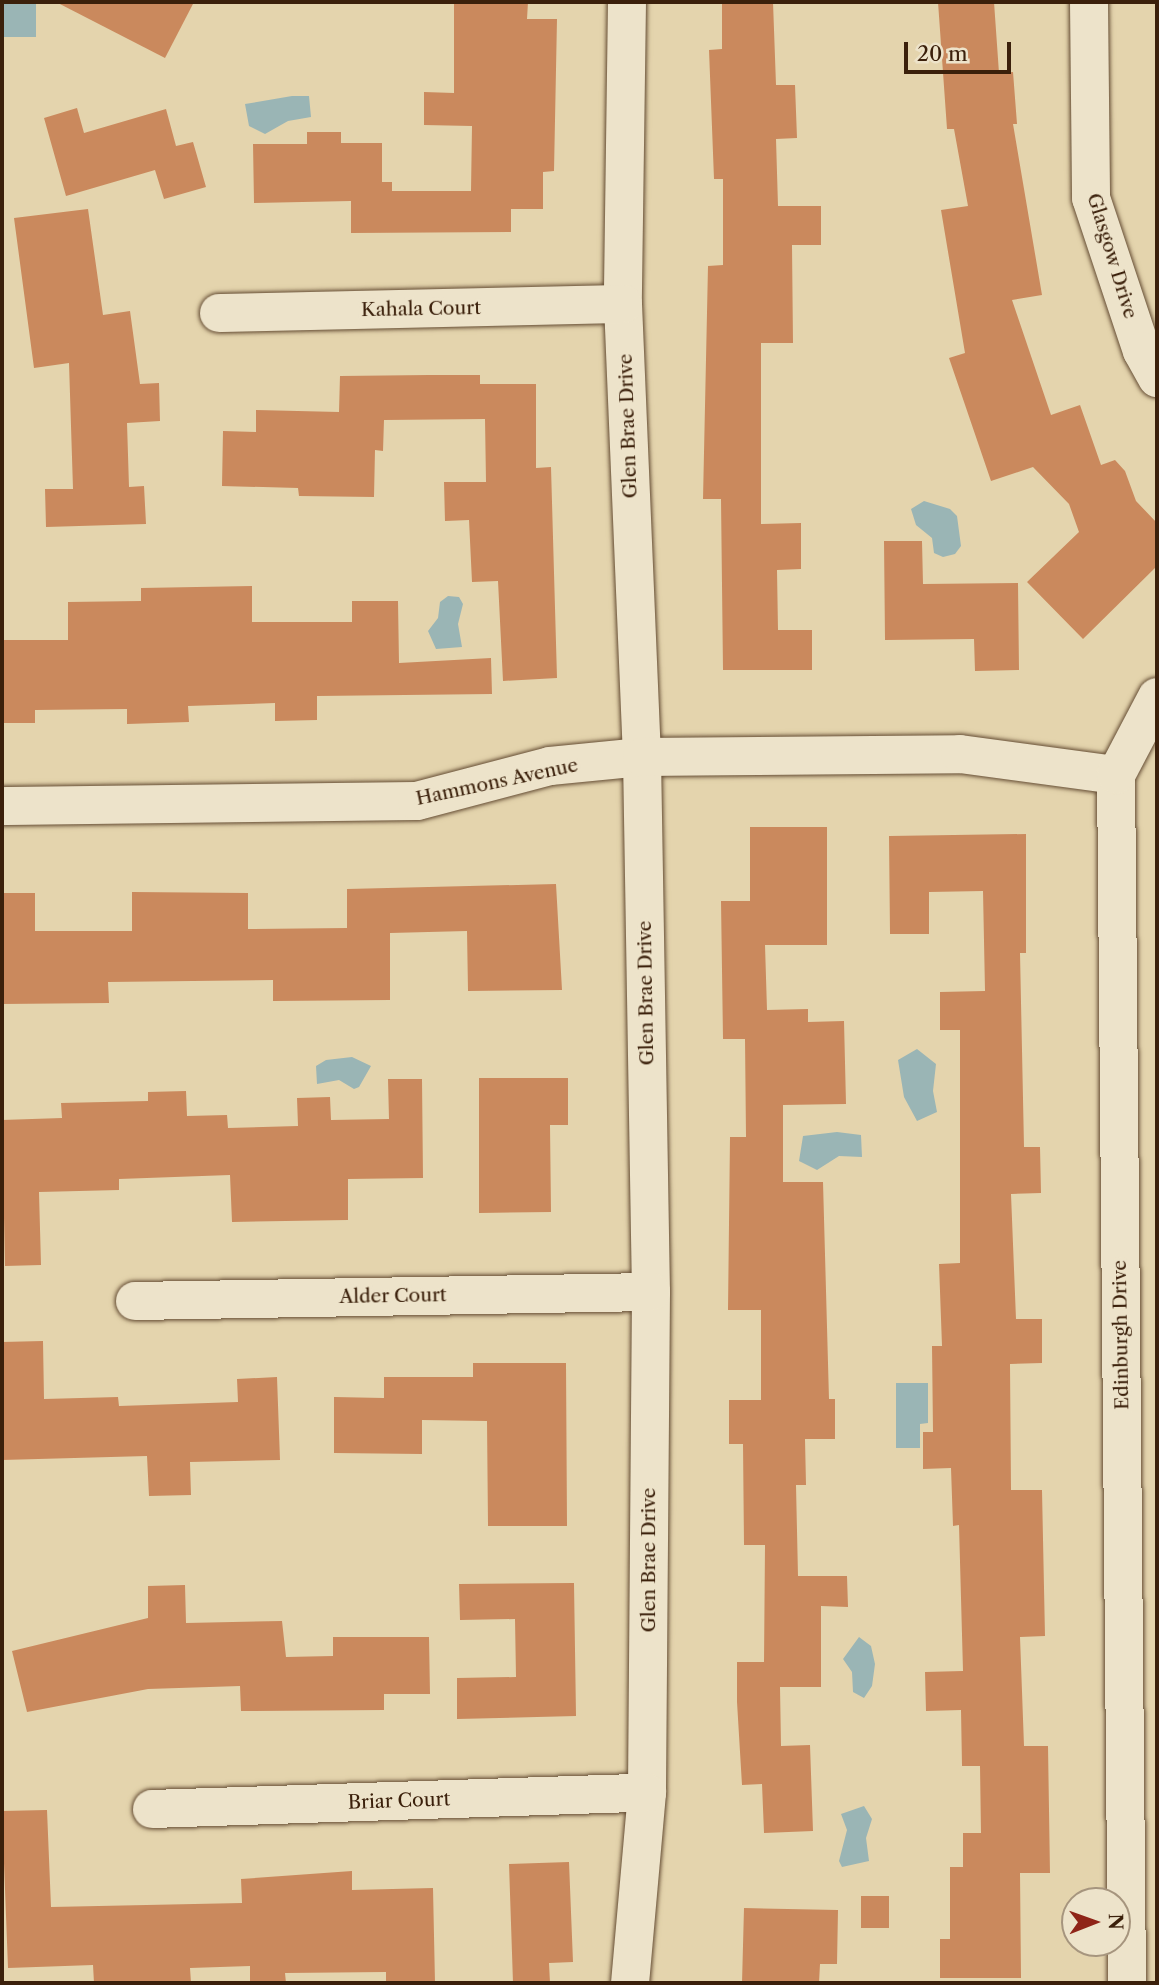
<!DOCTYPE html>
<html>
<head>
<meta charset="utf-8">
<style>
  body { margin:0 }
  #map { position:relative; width:1159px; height:1985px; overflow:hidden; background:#e4d4ad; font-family:"Libre Caslon Text",serif }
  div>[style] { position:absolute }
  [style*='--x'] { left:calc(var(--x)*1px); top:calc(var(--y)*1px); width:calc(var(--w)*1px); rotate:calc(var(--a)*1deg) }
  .water>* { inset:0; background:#9ab5b5; transform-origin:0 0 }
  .building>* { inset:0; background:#ca895d; transform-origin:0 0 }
  .roads { filter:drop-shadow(0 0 2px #654d34) drop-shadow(0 0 2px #654d34) }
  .minor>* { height:38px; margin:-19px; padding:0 19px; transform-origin:19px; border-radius:19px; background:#ede3ca }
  span { translate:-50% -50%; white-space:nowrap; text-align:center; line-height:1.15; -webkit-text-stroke:6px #ede3ca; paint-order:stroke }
  .street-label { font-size:19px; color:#3b200b }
  .frame { position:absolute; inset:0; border:4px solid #3b200b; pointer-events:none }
  .north { position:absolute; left:1061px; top:1887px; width:70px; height:70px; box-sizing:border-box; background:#ede3ca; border:2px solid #a6957e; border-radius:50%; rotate:89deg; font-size:19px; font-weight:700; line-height:28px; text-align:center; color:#3b200b }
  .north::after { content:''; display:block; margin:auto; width:24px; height:32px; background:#8f2418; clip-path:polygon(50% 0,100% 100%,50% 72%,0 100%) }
  .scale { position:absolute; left:904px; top:42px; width:107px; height:32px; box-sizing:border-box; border:4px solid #3b200b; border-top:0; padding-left:9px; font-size:21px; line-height:24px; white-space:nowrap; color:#3b200b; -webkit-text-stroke:5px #ede3ca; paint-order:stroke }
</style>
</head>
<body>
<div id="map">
  <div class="water">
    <div style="left:3px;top:2px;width:33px;height:35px"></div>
    <div style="clip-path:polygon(292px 96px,309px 96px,311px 117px,288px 121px,265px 134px,249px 126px,245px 104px)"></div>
    <div style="clip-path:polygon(924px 501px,950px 509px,957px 516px,961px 546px,955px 554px,943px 557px,934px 553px,932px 538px,916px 525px,911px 509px)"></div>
    <div style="clip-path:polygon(448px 596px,459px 597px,463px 604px,458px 624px,462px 647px,436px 649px,428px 631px,438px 618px,440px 602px)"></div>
    <div style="clip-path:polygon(917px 1049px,936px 1064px,933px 1091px,937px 1112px,917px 1121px,904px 1097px,898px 1060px)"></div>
    <div style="clip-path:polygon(352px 1057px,371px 1066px,359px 1087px,354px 1089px,339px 1080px,317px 1084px,316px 1066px,326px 1060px)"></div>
    <div style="clip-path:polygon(837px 1132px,861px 1135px,862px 1157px,839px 1156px,817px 1170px,799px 1161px,803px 1136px)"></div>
    <div style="clip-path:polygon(896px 1383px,928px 1383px,928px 1423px,920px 1424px,920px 1448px,896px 1448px)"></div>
    <div style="clip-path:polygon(859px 1637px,871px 1646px,875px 1664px,872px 1686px,864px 1698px,853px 1692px,852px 1672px,843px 1659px)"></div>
    <div style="clip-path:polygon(864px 1806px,872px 1819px,866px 1838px,869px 1861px,842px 1867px,839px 1861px,847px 1830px,841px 1814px)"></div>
  </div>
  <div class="building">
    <div style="clip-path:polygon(56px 2px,194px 2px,165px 58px)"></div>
    <div style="clip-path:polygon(454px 2px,528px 2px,527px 19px,557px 19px,554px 171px,543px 172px,543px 209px,511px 209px,511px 232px,351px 233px,351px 201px,254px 203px,253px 144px,307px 144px,307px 132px,341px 132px,341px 143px,382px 143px,382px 182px,392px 182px,392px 191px,471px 191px,472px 126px,424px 125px,424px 92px,454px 93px)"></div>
    <div style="clip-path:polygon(722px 2px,773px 2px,776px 85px,795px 85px,797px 138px,776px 139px,778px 206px,821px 206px,821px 245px,792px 245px,793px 343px,761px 343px,761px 524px,801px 523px,801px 569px,777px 570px,778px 630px,812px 630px,812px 670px,723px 670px,721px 499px,703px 499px,708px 266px,723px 265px,723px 179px,714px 179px,709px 50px,722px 49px)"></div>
    <div style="clip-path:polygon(938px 2px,994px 2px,999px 73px,1013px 72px,1017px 124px,1013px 124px,1042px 295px,1012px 300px,1051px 415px,1080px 405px,1101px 465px,1115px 460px,1125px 471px,1136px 501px,1157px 523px,1157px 566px,1083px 639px,1027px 582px,1079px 532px,1069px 504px,1033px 467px,991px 481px,949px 358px,965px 353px,941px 210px,968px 206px,954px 129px,947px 129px)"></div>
    <div style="clip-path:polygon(77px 108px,84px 133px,166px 109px,176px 146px,193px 142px,206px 187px,164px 199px,155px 170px,66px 196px,44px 118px)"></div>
    <div style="clip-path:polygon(88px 209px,103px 315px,130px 311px,140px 384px,159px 383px,160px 421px,127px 423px,129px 487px,144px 486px,146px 524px,46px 527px,45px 489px,73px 489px,69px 363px,34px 368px,14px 218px)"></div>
    <div style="clip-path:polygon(429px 375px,480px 375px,480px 384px,536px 384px,536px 468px,551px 467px,557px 678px,503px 681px,498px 581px,472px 582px,469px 520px,445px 521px,444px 482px,486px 482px,485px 419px,384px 420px,383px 451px,375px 450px,374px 497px,299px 496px,298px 488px,222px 486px,223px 431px,256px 432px,256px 410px,339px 412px,340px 376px)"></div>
    <div style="clip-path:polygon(884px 541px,922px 541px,923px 584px,1018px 583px,1019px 670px,975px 671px,974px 639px,885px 640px)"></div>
    <div style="clip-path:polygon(252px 586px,252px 622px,352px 622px,352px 601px,398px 601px,399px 663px,491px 658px,492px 694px,317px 696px,317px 720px,275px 721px,275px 703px,188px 706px,189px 722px,127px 724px,127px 709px,35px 710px,35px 723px,2px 723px,2px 640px,68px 640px,68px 602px,141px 601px,141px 588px)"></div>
    <div style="clip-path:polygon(750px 827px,827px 827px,827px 945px,765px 945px,767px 1010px,808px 1009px,808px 1022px,844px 1021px,846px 1104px,783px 1105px,783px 1182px,823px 1182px,829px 1399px,835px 1399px,835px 1439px,805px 1439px,806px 1485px,796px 1485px,798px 1576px,847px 1576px,848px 1607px,821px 1606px,821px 1687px,780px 1687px,781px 1746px,810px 1745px,813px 1831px,764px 1833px,762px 1784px,742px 1785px,737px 1702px,737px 1662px,764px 1662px,765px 1545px,744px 1545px,743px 1444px,729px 1444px,729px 1400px,761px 1400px,761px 1310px,728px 1310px,730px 1137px,746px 1137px,745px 1039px,723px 1039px,721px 901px,750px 901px)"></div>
    <div style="clip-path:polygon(1026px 834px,1026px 953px,1020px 953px,1024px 1147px,1040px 1147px,1041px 1193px,1011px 1194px,1016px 1319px,1042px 1319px,1042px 1363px,1010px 1364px,1011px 1490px,1042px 1490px,1045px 1636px,1020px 1637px,1024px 1746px,1048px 1746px,1050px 1873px,1020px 1873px,1021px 1978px,940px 1978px,940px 1939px,950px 1939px,950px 1867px,963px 1867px,963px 1833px,981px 1833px,980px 1766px,962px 1766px,961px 1710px,926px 1711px,925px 1672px,963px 1671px,959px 1525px,953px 1526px,951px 1468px,923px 1469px,923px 1432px,933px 1432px,932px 1346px,942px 1346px,939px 1264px,960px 1263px,960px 1030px,940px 1030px,940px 992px,985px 991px,983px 891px,929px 892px,929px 934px,890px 934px,889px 836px)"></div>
    <div style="clip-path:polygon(556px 884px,562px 990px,468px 991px,467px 931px,390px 933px,390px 1000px,273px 1001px,273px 980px,108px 982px,109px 1003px,2px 1004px,2px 893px,35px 893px,35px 931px,132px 931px,132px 892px,248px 893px,248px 929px,347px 928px,347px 889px)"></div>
    <div style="clip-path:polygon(479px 1078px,568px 1078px,568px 1125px,550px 1125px,551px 1212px,479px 1213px)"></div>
    <div style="clip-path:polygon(388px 1079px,422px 1079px,423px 1178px,348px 1179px,348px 1220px,232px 1222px,230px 1175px,119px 1179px,119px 1190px,39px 1192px,41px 1265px,5px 1266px,2px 1120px,62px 1118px,61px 1103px,148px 1101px,148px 1092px,186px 1091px,187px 1116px,227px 1115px,228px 1128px,298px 1126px,297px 1098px,330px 1097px,331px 1120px,389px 1119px)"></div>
    <div style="clip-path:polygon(43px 1341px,44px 1399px,118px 1397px,119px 1406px,238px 1402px,237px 1379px,277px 1377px,280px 1460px,190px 1462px,191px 1495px,149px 1496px,147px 1456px,2px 1460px,2px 1342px)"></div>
    <div style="clip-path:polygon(473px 1363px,566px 1363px,567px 1526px,488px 1526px,487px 1421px,422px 1420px,422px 1454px,334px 1453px,334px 1397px,384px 1398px,384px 1377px,473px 1377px)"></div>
    <div style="clip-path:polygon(574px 1583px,576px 1716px,457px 1719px,457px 1678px,516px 1677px,515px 1619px,460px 1620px,459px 1584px)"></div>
    <div style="clip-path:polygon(185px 1585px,186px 1623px,282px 1621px,286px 1657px,333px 1656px,333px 1637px,429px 1637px,430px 1694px,384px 1694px,384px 1710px,241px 1711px,240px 1686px,148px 1689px,27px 1712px,12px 1651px,148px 1618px,148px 1586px)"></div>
    <div style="clip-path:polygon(47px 1810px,51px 1907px,242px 1903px,241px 1879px,352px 1871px,352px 1890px,433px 1888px,435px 1983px,386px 1983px,386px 1972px,285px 1973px,286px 1983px,250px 1983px,250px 1966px,190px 1968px,191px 1983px,94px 1983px,93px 1965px,8px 1968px,2px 1811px)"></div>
    <div style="clip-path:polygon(569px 1862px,573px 1962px,549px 1963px,550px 1983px,513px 1983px,509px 1864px)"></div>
    <div style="left:861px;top:1896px;width:28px;height:32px"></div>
    <div style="clip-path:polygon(744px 1908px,838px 1910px,837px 1964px,820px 1964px,819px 1983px,742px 1983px)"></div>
  </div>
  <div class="roads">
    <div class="minor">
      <div style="--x:627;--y:2;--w:302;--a:90.8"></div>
      <div style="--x:623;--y:304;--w:453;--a:87.6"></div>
      <div style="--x:642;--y:757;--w:535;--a:89.04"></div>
      <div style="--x:651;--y:1292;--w:501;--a:90.46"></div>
      <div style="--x:647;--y:1793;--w:191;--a:95.1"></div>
      <div style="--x:1089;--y:2;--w:196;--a:89.4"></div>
      <div style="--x:1091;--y:198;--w:161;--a:71.6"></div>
      <div style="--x:1142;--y:351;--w:31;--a:61"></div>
      <div style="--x:219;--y:313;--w:404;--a:-1.3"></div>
      <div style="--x:2;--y:806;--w:415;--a:-0.7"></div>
      <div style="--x:417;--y:801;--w:138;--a:-14.7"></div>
      <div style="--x:550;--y:766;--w:92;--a:-5.6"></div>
      <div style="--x:642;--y:757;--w:318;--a:-0.5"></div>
      <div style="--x:960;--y:754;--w:157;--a:7.7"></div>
      <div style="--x:135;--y:1301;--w:516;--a:-1"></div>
      <div style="--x:152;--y:1809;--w:495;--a:-1.9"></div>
      <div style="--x:1127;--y:1983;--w:1208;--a:-90.52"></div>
      <div style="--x:1116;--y:775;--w:88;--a:-62.3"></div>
    </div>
  </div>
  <div class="street-label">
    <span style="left:1112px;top:256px;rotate:73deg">Glasgow Drive</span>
    <span style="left:421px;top:309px;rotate:-1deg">Kahala Court</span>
    <span style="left:628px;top:426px;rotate:-92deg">Glen Brae Drive</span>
    <span style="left:497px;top:782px;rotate:-12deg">Hammons Avenue</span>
    <span style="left:646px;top:993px;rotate:-91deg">Glen Brae Drive</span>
    <span style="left:393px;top:1296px;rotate:-1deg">Alder Court</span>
    <span style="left:1121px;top:1335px;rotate:-91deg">Edinburgh Drive</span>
    <span style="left:649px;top:1560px;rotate:-90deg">Glen Brae Drive</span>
    <span style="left:399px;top:1801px;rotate:-2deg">Briar Court</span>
  </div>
  <div class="frame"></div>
  <div class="north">N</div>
  <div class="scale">20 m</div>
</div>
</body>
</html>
